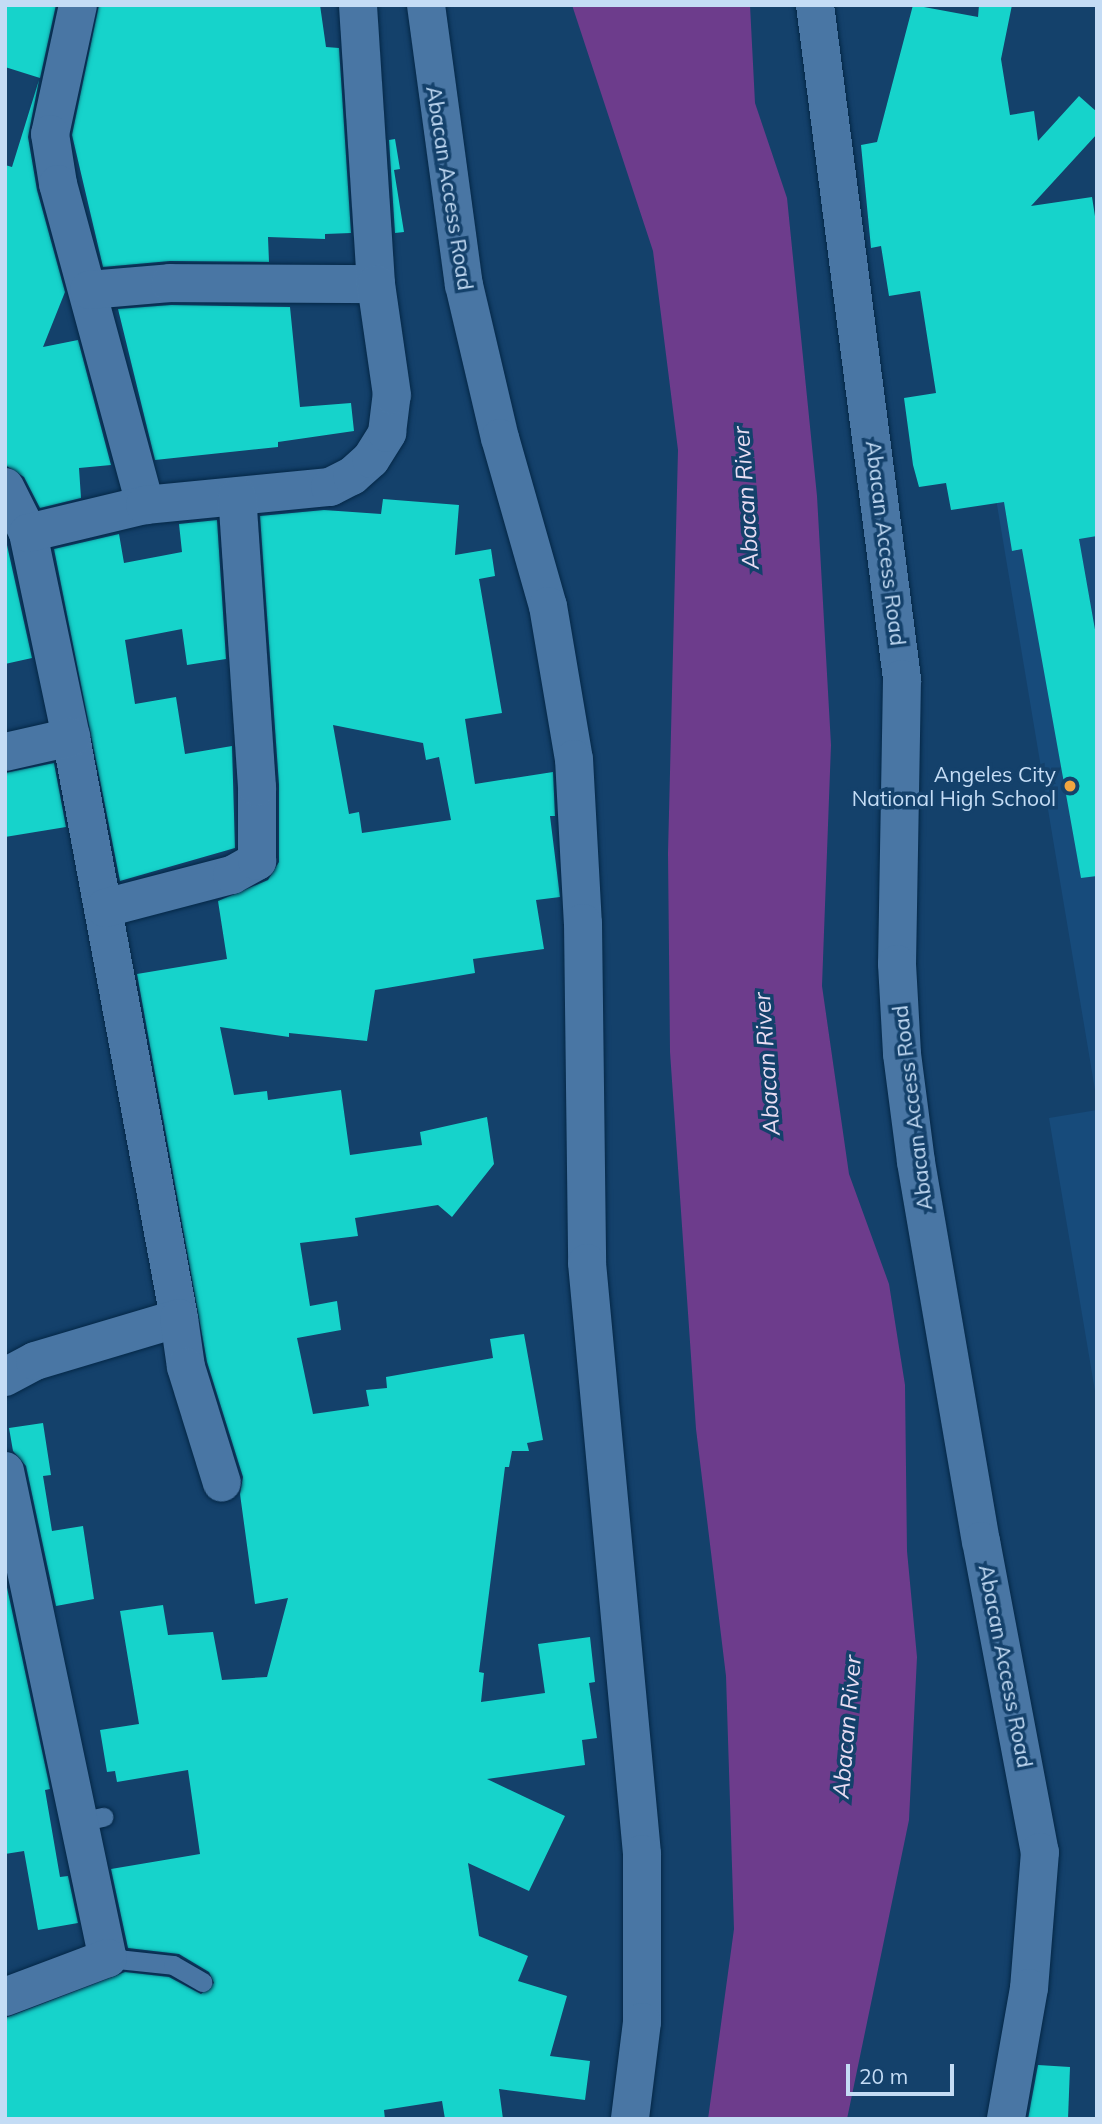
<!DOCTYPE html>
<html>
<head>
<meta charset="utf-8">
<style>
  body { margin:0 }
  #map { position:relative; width:1102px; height:2124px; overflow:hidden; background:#14416b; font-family:Mulish,sans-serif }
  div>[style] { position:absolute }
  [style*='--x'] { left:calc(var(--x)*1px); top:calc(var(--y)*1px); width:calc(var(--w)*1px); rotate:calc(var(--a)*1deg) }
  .built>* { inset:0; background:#174b7b }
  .water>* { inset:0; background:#6d3c8c }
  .building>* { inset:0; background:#16d3cb }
  .roads { filter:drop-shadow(0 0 2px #042746) drop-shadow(0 0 2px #042746) }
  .lane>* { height:19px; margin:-9.5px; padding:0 9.5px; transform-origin:9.5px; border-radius:9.5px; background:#4976a4 }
  .street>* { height:38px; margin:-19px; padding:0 19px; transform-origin:19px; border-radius:19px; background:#4976a4 }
  .secondary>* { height:38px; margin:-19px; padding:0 19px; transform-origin:19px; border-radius:19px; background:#4976a4 }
  .dots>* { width:19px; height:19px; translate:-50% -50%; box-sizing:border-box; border:4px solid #14416b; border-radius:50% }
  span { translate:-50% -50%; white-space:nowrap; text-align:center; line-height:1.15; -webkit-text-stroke:7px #14416b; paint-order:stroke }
  .street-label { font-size:21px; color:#c4dcf5 }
  .poi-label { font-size:21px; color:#c4dcf5 }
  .right { translate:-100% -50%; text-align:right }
  .water-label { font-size:23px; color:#e9ddf3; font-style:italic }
  .frame { position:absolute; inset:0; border:7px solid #c4dcf5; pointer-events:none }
  .scale { position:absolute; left:846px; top:2064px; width:108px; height:32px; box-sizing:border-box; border:4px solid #c4dcf5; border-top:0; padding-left:9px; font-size:21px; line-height:24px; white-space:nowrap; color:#c4dcf5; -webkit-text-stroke:5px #14416b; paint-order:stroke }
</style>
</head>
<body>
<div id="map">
  <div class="built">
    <div style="clip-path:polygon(1097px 451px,1097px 1102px,991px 469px)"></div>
    <div style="clip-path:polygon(1097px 1110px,1097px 1403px,1049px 1118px)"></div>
  </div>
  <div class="water">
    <div style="clip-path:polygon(572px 5px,750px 5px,755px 103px,787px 198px,817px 496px,831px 745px,822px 986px,849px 1174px,889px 1284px,905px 1385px,907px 1551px,917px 1657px,909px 1820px,847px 2119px,708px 2119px,734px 1929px,726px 1676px,696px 1429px,670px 1052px,668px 853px,678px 450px,653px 251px)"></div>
  </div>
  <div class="building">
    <div style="clip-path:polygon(5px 5px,56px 5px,40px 78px,5px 67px)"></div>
    <div style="clip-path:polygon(99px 5px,320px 5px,326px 47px,339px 48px,351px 233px,325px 234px,325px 239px,268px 237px,269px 262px,170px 261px,103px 267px,72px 135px)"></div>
    <div style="clip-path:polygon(913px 5px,978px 17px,979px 5px,1012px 5px,1001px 59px,1010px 115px,1034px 111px,1038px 141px,1079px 96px,1097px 112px,1097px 134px,1031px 206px,1092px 197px,1097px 229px,1097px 536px,1079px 539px,1097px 641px,1097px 876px,1081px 878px,1022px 549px,1012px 551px,1004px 502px,951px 510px,946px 483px,919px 487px,913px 465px,904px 398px,936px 393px,920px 291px,889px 296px,881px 246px,871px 248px,861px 145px,877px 142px)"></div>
    <div style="clip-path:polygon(39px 80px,28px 137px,37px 190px,65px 292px,43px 347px,78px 340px,111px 465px,79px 468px,81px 498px,40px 508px,24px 477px,5px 465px,5px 165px,12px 167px)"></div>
    <div style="clip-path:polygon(395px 139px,400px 169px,394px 170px,404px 232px,395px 233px,389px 140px)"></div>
    <div style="clip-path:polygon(171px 305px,290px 307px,300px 407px,351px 403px,354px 431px,278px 442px,278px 447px,155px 460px,118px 309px)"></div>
    <div style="clip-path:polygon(evenodd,383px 499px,459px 505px,455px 555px,491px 549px,495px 576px,479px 579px,502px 713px,465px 719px,475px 784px,553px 772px,555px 816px,550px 816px,560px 897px,536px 900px,544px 949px,473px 959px,475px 973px,375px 990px,367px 1041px,289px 1033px,289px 1037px,220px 1027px,234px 1095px,267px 1091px,268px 1100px,341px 1090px,350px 1155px,422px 1145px,420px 1132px,487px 1117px,494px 1164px,452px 1217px,438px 1205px,355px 1218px,358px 1236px,300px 1243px,310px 1306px,337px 1301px,341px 1330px,297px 1338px,313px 1414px,369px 1406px,366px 1390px,387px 1388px,386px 1377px,493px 1358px,490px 1339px,524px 1334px,543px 1440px,527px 1443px,529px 1451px,512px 1451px,509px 1467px,505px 1467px,479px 1672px,484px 1673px,481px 1702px,545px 1693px,538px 1644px,590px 1637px,595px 1682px,589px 1683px,597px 1738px,582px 1740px,585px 1765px,487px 1779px,565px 1816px,529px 1891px,468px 1863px,479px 1936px,528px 1956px,518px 1981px,567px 1996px,550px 2056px,590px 2061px,585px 2100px,499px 2089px,503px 2119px,445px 2119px,442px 2101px,384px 2110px,385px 2119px,5px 2119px,5px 2018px,125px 1972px,169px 1977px,201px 1994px,214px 1983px,209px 1972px,179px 1954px,128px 1948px,111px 1869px,200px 1854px,188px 1770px,117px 1782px,115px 1771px,107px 1772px,100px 1730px,139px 1724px,120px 1611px,163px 1605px,168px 1635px,213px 1632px,222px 1680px,267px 1677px,288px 1598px,255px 1604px,240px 1494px,243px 1477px,207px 1362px,137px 974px,227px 959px,218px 901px,268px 880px,279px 862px,279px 785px,260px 516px,324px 510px,381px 514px,383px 499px,333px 725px,423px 743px,426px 760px,439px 757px,451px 820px,362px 833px,359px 812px,349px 814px,333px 725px)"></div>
    <div style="clip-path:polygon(217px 520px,226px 659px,187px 665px,182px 629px,125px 640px,135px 704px,176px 697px,185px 754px,232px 746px,235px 848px,120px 881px,54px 549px,119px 534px,124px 563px,182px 552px,179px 524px)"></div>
    <div style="clip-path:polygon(5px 536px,32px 658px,5px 664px)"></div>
    <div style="clip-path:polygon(54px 763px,66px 827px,5px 837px,5px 773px)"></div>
    <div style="clip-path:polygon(43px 1423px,51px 1475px,43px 1476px,52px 1531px,83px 1526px,94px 1599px,56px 1606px,26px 1466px,13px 1451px,9px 1428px)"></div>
    <div style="clip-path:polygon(5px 1578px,48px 1779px,50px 1789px,45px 1790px,60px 1877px,68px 1876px,78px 1923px,38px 1930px,24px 1851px,5px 1854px)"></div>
    <div style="clip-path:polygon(1038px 2065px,1070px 2067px,1068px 2119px,1028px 2119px)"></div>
  </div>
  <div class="roads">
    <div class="lane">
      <div style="--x:79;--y:1822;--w:25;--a:-12"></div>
      <div style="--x:108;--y:1958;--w:65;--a:6.1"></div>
      <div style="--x:173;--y:1965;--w:34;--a:30"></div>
    </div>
    <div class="street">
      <div style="--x:78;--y:5;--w:132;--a:102.2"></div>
      <div style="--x:50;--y:134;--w:51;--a:80.9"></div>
      <div style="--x:58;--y:184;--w:333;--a:74.8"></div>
      <div style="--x:89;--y:290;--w:81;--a:-4.9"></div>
      <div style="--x:170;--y:283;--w:206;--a:0.3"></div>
      <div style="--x:376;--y:284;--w:280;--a:-93.7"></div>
      <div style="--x:5;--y:487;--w:51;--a:63.4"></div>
      <div style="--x:28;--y:533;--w:208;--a:78.1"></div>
      <div style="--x:71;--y:737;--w:591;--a:79.47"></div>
      <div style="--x:28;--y:533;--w:120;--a:-13.5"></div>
      <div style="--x:145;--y:505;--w:186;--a:-5.6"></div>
      <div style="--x:330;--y:487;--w:25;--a:-27"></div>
      <div style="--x:352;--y:476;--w:25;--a:-42"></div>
      <div style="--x:371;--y:459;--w:31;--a:-58"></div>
      <div style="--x:387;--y:433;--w:38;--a:-83"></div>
      <div style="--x:392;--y:395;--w:112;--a:-98.2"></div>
      <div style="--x:5;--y:752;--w:68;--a:-12.8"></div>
      <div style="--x:105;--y:908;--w:131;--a:-14.6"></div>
      <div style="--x:232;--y:875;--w:29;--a:-29"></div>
      <div style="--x:257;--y:861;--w:74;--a:-90"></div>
      <div style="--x:257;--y:787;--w:291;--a:-93.9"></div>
      <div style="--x:5;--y:1377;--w:34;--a:-28"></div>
      <div style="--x:35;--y:1361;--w:150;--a:-16.6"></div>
      <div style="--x:179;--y:1318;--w:49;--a:81.9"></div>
      <div style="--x:186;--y:1367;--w:121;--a:72.8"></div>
      <div style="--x:5;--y:1471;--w:498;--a:78.1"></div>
      <div style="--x:108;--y:1958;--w:110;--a:159.3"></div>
    </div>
    <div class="secondary">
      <div style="--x:426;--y:5;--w:283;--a:82.3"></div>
      <div style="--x:464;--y:285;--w:157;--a:76.8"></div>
      <div style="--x:500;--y:438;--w:175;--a:74.1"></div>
      <div style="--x:548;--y:606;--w:155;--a:80.4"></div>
      <div style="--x:574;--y:759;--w:164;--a:86.9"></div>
      <div style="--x:583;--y:923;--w:340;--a:89.3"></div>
      <div style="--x:587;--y:1263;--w:594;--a:84.68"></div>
      <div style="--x:642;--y:1854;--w:168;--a:90"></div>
      <div style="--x:642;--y:2022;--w:98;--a:97.1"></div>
      <div style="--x:815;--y:5;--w:680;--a:82.64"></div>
      <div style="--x:902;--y:679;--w:285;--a:91"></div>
      <div style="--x:897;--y:964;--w:90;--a:86.8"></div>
      <div style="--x:902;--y:1054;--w:109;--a:82.6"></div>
      <div style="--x:916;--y:1162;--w:385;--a:80.3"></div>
      <div style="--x:981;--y:1541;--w:317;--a:79.3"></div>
      <div style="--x:1040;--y:1852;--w:136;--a:94.6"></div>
      <div style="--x:1029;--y:1988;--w:133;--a:100"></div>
    </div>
  </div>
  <div class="dots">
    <div style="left:1070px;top:786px;background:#f1a540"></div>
  </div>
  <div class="street-label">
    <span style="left:450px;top:188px;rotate:81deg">Abacan Access Road</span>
    <span style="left:886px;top:543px;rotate:83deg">Abacan Access Road</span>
    <span style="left:912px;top:1108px;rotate:-97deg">Abacan Access Road</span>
    <span style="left:1006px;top:1666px;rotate:79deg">Abacan Access Road</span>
  </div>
  <div class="poi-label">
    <span class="right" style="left:1056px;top:786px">Angeles City<br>National High School</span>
  </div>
  <div class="water-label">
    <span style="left:746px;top:498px;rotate:-94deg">Abacan River</span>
    <span style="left:767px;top:1064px;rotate:-94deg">Abacan River</span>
    <span style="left:847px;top:1727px;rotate:-85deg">Abacan River</span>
  </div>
  <div class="frame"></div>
  <div class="scale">20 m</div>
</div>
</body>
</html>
